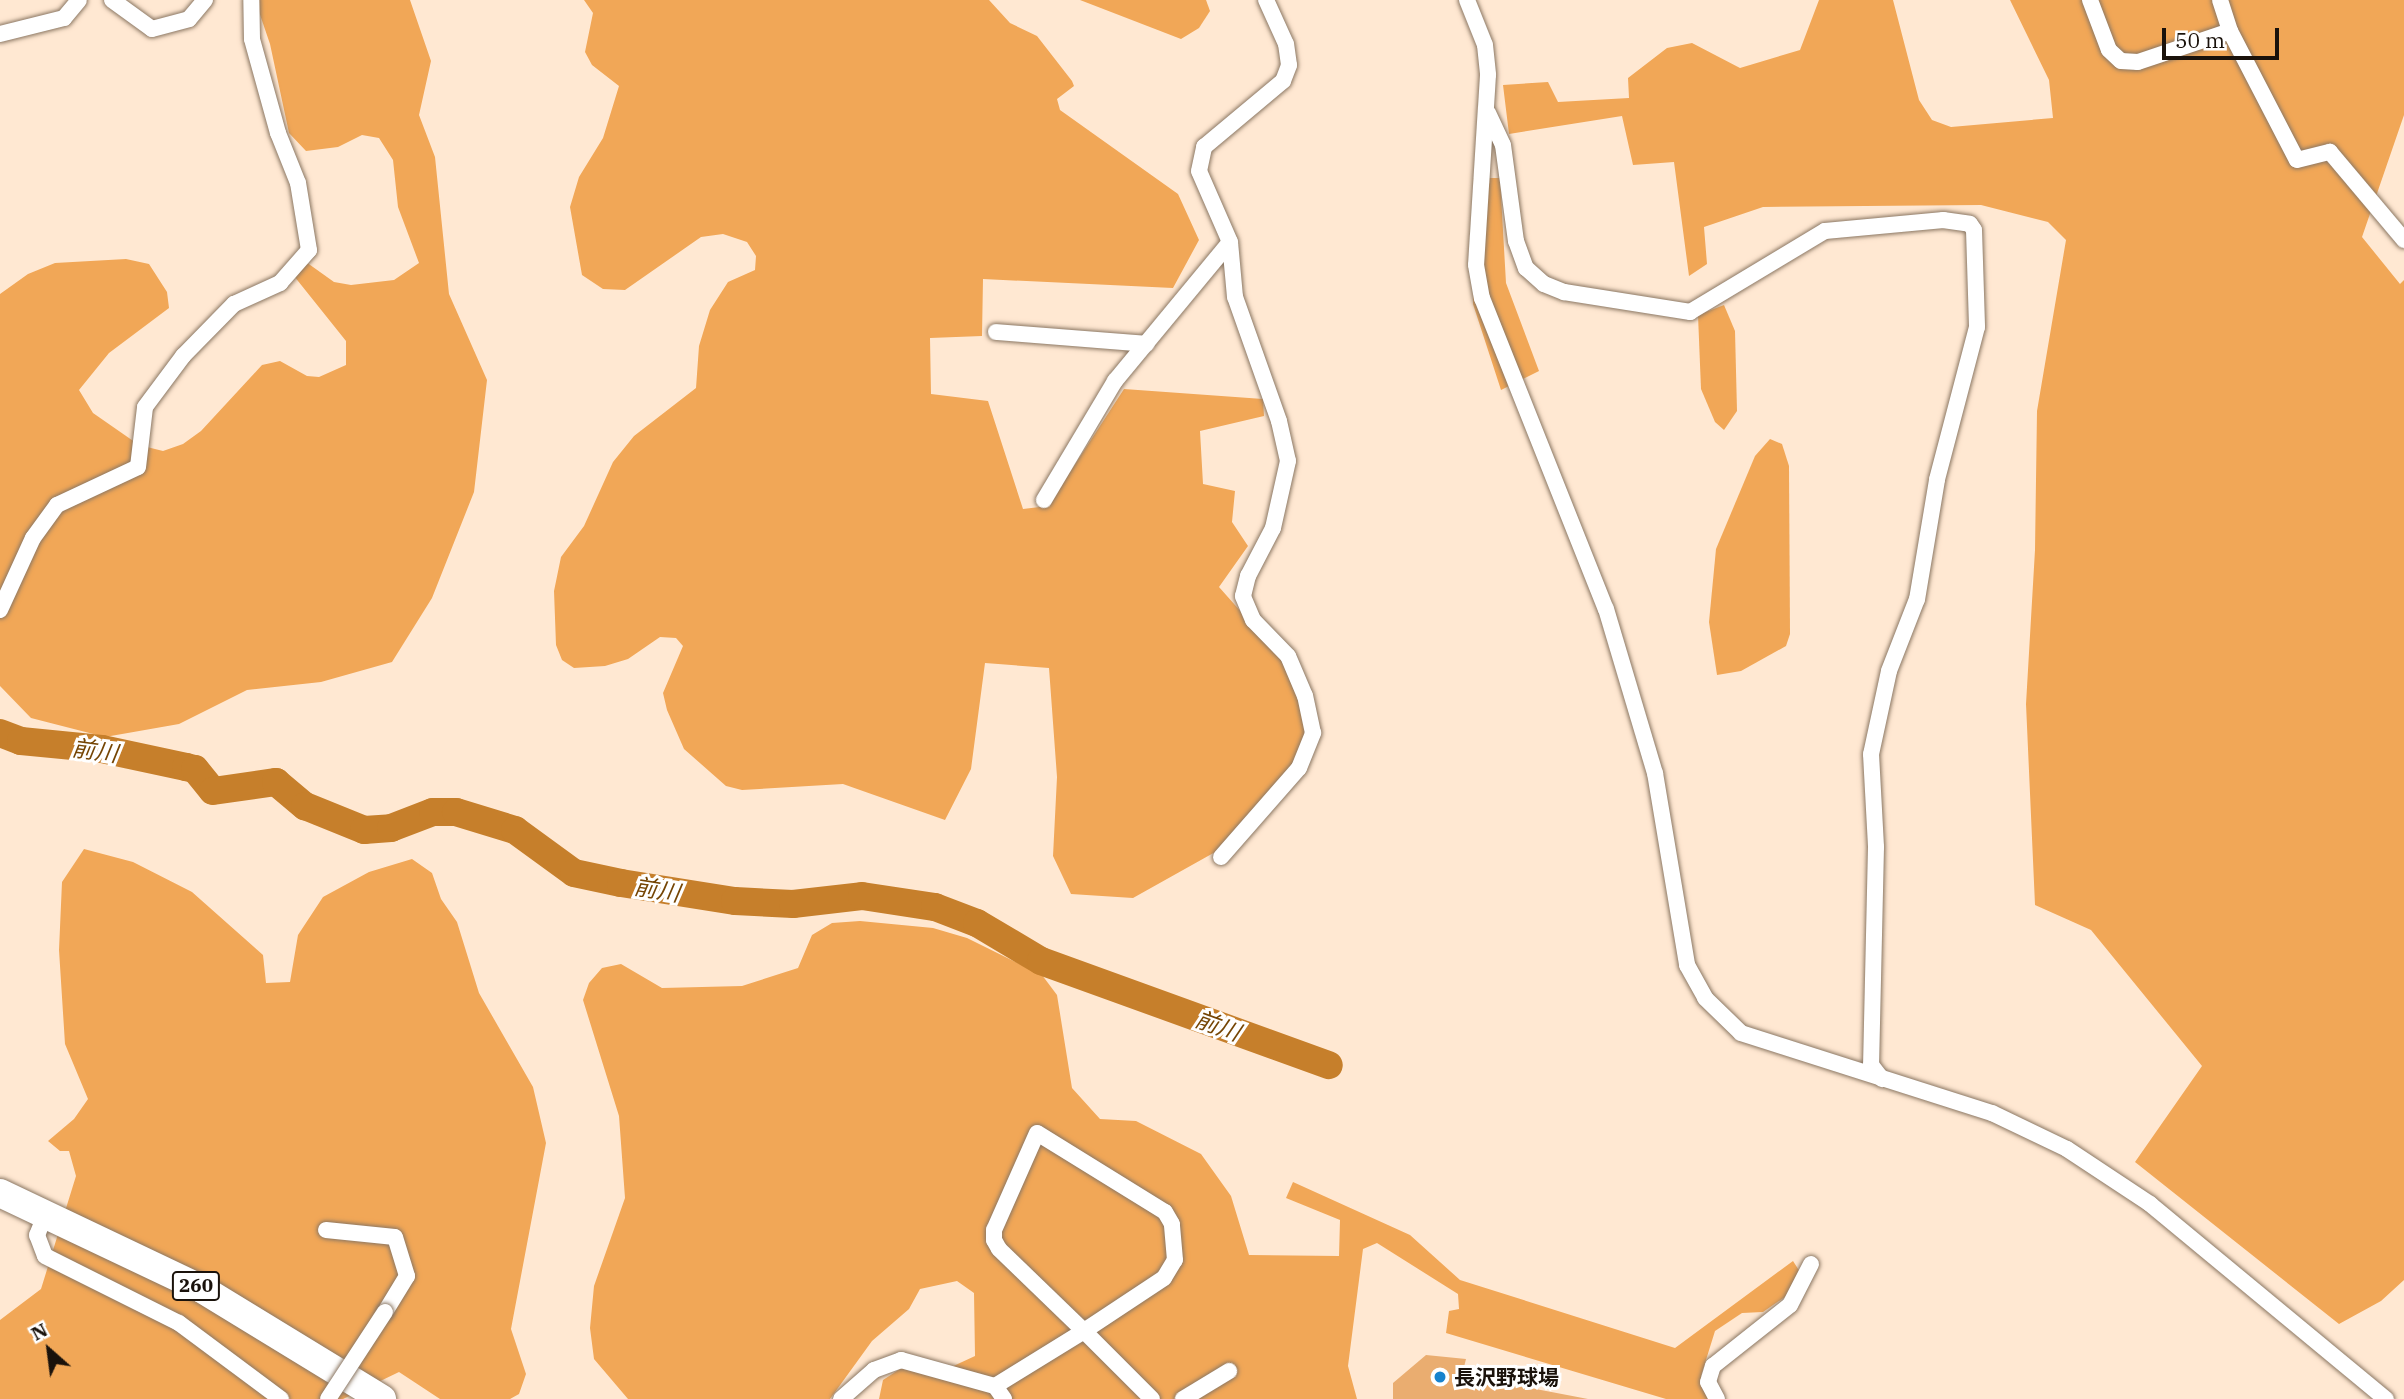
<!DOCTYPE html>
<html>
<head>
<meta charset="utf-8">
<style>
  body { margin:0 }
  #map { position:relative; width:2404px; height:1399px; overflow:hidden; background:#ffe8d2; font-family:"IBM Plex Serif","Noto Sans JP",serif }
  div>[style] { position:absolute }
  [style*='--x'] { left:calc(var(--x)*1px); top:calc(var(--y)*1px); width:calc(var(--w)*1px); rotate:calc(var(--a)*1deg) }
  .green>* { inset:0; background:#eaad70 }
  .forest>* { inset:0; background:#f1a757 }
  .river>* { height:28px; margin:-14px; padding:0 14px; transform-origin:14px; border-radius:14px; background:#c67f2b }
  .roads { filter:drop-shadow(0 0 2px #8b7763) drop-shadow(0 0 2px #8b7763) }
  .street>* { height:16px; margin:-8px; padding:0 8px; transform-origin:8px; border-radius:8px; background:#fff }
  .highway>* { height:28px; margin:-14px; padding:0 14px; transform-origin:14px; border-radius:14px; background:#fff }
  .bridges { filter:drop-shadow(0 0 2px #8b7763) drop-shadow(0 0 2px #8b7763) }
  .street-bridge>* { height:16px; margin:-8px; padding:0 8px; transform-origin:8px; border-radius:8px; background:#fff }
  .dots>* { width:19px; height:19px; translate:-50% -50%; box-sizing:border-box; border:4px solid #fff; border-radius:50% }
  span { translate:-50% -50%; white-space:nowrap; text-align:center; line-height:1.15; -webkit-text-stroke:6px #fff; paint-order:stroke }
  .shield-label span { padding:2px 5px; background:#fff; border:2px solid; border-radius:5px; -webkit-text-stroke-width:0 }
  .shield-label { font-size:19px; color:#1a120b; font-weight:700 }
  .poi-label { font-size:21px; color:#1a120b; font-weight:700 }
  .left { translate:0 -50%; text-align:left }
  .water-label { font-size:23px; color:#754504; font-style:italic }
  .north { position:absolute; left:14px; top:1315px; width:70px; height:70px; -webkit-text-stroke:5px #fff; paint-order:stroke; rotate:332deg; font-size:19px; font-weight:700; line-height:28px; text-align:center; color:#1a120b }
  .north::after { content:''; display:block; margin:auto; width:24px; height:32px; background:#1a120b; clip-path:polygon(50% 0,100% 100%,50% 72%,0 100%) }
  .scale { position:absolute; left:2162px; top:28px; width:117px; height:32px; box-sizing:border-box; border:4px solid #1a120b; border-top:0; padding-left:9px; font-size:21px; line-height:24px; white-space:nowrap; color:#1a120b; -webkit-text-stroke:5px #fff; paint-order:stroke }
</style>
</head>
<body>
<div id="map">
  <div class="green">
    <div style="clip-path:polygon(1426px 1355px,1466px 1359px,1462px 1375px,1588px 1399px,1393px 1399px,1393px 1383px)"></div>
  </div>
  <div class="forest">
    <div style="clip-path:polygon(255px 0,410px 0,431px 61px,419px 115px,435px 157px,449px 294px,487px 380px,474px 492px,432px 598px,392px 662px,321px 682px,247px 690px,179px 724px,105px 737px,31px 718px,0 686px,0 294px,28px 274px,55px 263px,126px 259px,149px 264px,167px 292px,169px 308px,109px 353px,79px 390px,93px 413px,139px 445px,163px 451px,183px 444px,201px 431px,262px 365px,280px 361px,307px 376px,319px 377px,346px 365px,346px 341px,294px 276px,306px 262px,334px 282px,351px 285px,394px 280px,419px 263px,398px 207px,393px 160px,379px 138px,362px 135px,338px 147px,306px 151px,289px 133px,270px 44px)"></div>
    <div style="clip-path:polygon(584px 0,989px 0,1010px 23px,1037px 36px,1072px 81px,1074px 86px,1057px 99px,1060px 110px,1178px 194px,1199px 240px,1173px 288px,983px 279px,982px 336px,930px 338px,931px 394px,988px 401px,1023px 509px,1048px 506px,1124px 389px,1263px 399px,1264px 416px,1200px 431px,1203px 484px,1235px 491px,1232px 522px,1248px 546px,1219px 587px,1281px 657px,1302px 699px,1308px 734px,1295px 765px,1217px 851px,1133px 898px,1071px 894px,1053px 856px,1057px 777px,1049px 668px,985px 663px,971px 769px,945px 820px,843px 784px,742px 790px,726px 786px,684px 749px,667px 710px,663px 693px,683px 646px,676px 638px,660px 637px,628px 659px,605px 666px,574px 668px,562px 660px,556px 645px,554px 591px,561px 557px,584px 526px,613px 462px,634px 436px,696px 388px,699px 346px,710px 310px,728px 282px,755px 270px,756px 256px,747px 242px,723px 234px,701px 237px,625px 290px,603px 289px,582px 275px,570px 207px,579px 177px,603px 138px,619px 86px,592px 65px,585px 52px,593px 13px)"></div>
    <div style="clip-path:polygon(1080px 0,1206px 0,1210px 11px,1199px 28px,1181px 39px)"></div>
    <div style="clip-path:polygon(1819px 0,1893px 0,1919px 100px,1932px 120px,1951px 127px,2053px 118px,2049px 80px,2010px 0,2404px 0,2404px 115px,2362px 237px,2400px 284px,2404px 280px,2404px 1280px,2381px 1301px,2339px 1324px,2135px 1162px,2202px 1066px,2091px 930px,2035px 905px,2026px 704px,2035px 550px,2037px 411px,2066px 240px,2048px 222px,1981px 205px,1763px 207px,1704px 227px,1707px 264px,1689px 276px,1674px 162px,1633px 165px,1622px 116px,1509px 134px,1503px 85px,1548px 82px,1558px 102px,1629px 98px,1628px 78px,1667px 48px,1692px 43px,1740px 68px,1800px 50px)"></div>
    <div style="clip-path:polygon(1473px 178px,1500px 178px,1506px 283px,1539px 371px,1501px 390px,1473px 304px)"></div>
    <div style="clip-path:polygon(1724px 305px,1735px 331px,1737px 411px,1724px 430px,1715px 422px,1701px 389px,1698px 315px)"></div>
    <div style="clip-path:polygon(1770px 439px,1782px 444px,1789px 466px,1790px 634px,1786px 646px,1741px 671px,1717px 675px,1709px 622px,1716px 549px,1755px 456px)"></div>
    <div style="clip-path:polygon(84px 849px,133px 862px,192px 892px,263px 955px,266px 983px,290px 982px,298px 935px,323px 897px,369px 872px,412px 859px,432px 873px,441px 899px,457px 922px,479px 993px,533px 1087px,546px 1143px,511px 1329px,526px 1374px,519px 1394px,510px 1399px,440px 1399px,399px 1372px,343px 1399px,0 1399px,0 1320px,41px 1289px,76px 1176px,69px 1151px,60px 1151px,48px 1141px,74px 1119px,88px 1099px,65px 1044px,59px 950px,62px 882px)"></div>
    <div style="clip-path:polygon(860px 921px,933px 928px,967px 938px,1042px 975px,1057px 995px,1072px 1088px,1100px 1119px,1136px 1121px,1201px 1154px,1231px 1196px,1249px 1255px,1339px 1256px,1340px 1220px,1286px 1198px,1293px 1182px,1410px 1235px,1460px 1280px,1675px 1348px,1793px 1261px,1802px 1275px,1792px 1292px,1763px 1312px,1742px 1313px,1715px 1331px,1701px 1376px,1713px 1399px,1666px 1399px,1446px 1333px,1449px 1311px,1459px 1309px,1458px 1294px,1377px 1243px,1363px 1249px,1348px 1366px,1357px 1399px,879px 1399px,883px 1380px,903px 1367px,934px 1375px,975px 1356px,974px 1293px,957px 1281px,920px 1289px,909px 1309px,872px 1341px,830px 1399px,628px 1399px,594px 1359px,590px 1328px,594px 1286px,625px 1198px,619px 1116px,583px 1000px,589px 983px,602px 968px,621px 964px,662px 988px,742px 986px,798px 968px,812px 935px,832px 923px)"></div>
  </div>
  <div class="river">
    <div style="--x:0;--y:733;--w:22;--a:21"></div>
    <div style="--x:21;--y:741;--w:81;--a:5.6"></div>
    <div style="--x:102;--y:749;--w:86;--a:12.1"></div>
    <div style="--x:186;--y:767;--w:9;--a:13"></div>
    <div style="--x:195;--y:769;--w:28;--a:51"></div>
    <div style="--x:213;--y:791;--w:64;--a:-8.1"></div>
    <div style="--x:276;--y:782;--w:38;--a:40"></div>
    <div style="--x:305;--y:806;--w:64;--a:22.1"></div>
    <div style="--x:364;--y:830;--w:27;--a:-4"></div>
    <div style="--x:391;--y:828;--w:45;--a:-20.9"></div>
    <div style="--x:433;--y:812;--w:23;--a:0"></div>
    <div style="--x:456;--y:812;--w:62;--a:17"></div>
    <div style="--x:515;--y:830;--w:73;--a:36.1"></div>
    <div style="--x:574;--y:873;--w:48;--a:12"></div>
    <div style="--x:621;--y:883;--w:115;--a:9"></div>
    <div style="--x:735;--y:901;--w:58;--a:3"></div>
    <div style="--x:793;--y:904;--w:69;--a:-6.6"></div>
    <div style="--x:862;--y:896;--w:74;--a:8.6"></div>
    <div style="--x:935;--y:907;--w:45;--a:20.9"></div>
    <div style="--x:977;--y:923;--w:74;--a:30.7"></div>
    <div style="--x:1041;--y:961;--w:306;--a:19.9"></div>
  </div>
  <div class="roads">
    <div class="street">
      <div style="--x:112;--y:0;--w:49;--a:35.9"></div>
      <div style="--x:152;--y:29;--w:38;--a:-15"></div>
      <div style="--x:189;--y:19;--w:25;--a:-50"></div>
      <div style="--x:1467;--y:0;--w:48;--a:68.2"></div>
      <div style="--x:1485;--y:45;--w:30;--a:84"></div>
      <div style="--x:1488;--y:75;--w:190;--a:93.6"></div>
      <div style="--x:1476;--y:265;--w:34;--a:80"></div>
      <div style="--x:1482;--y:298;--w:335;--a:68.3"></div>
      <div style="--x:1606;--y:609;--w:171;--a:73.4"></div>
      <div style="--x:1655;--y:773;--w:195;--a:80.5"></div>
      <div style="--x:1687;--y:965;--w:38;--a:61"></div>
      <div style="--x:1705;--y:998;--w:50;--a:44.2"></div>
      <div style="--x:1741;--y:1033;--w:263;--a:17.7"></div>
      <div style="--x:1992;--y:1113;--w:83;--a:25.6"></div>
      <div style="--x:2067;--y:1149;--w:100;--a:33.5"></div>
      <div style="--x:2150;--y:1204;--w:306;--a:39.6"></div>
      <div style="--x:2090;--y:0;--w:53;--a:69.2"></div>
      <div style="--x:2109;--y:50;--w:16;--a:43"></div>
      <div style="--x:2121;--y:61;--w:17;--a:3"></div>
      <div style="--x:2138;--y:62;--w:97;--a:-18.6"></div>
      <div style="--x:2220;--y:0;--w:33;--a:72"></div>
      <div style="--x:2230;--y:31;--w:145;--a:62.6"></div>
      <div style="--x:2297;--y:160;--w:34;--a:-14"></div>
      <div style="--x:2330;--y:152;--w:115;--a:49.9"></div>
      <div style="--x:0;--y:34;--w:66;--a:-14"></div>
      <div style="--x:64;--y:18;--w:23;--a:-50"></div>
      <div style="--x:1488;--y:113;--w:35;--a:65"></div>
      <div style="--x:1503;--y:145;--w:97;--a:82.3"></div>
      <div style="--x:1516;--y:241;--w:29;--a:70"></div>
      <div style="--x:1526;--y:268;--w:24;--a:42"></div>
      <div style="--x:1544;--y:284;--w:22;--a:22"></div>
      <div style="--x:1564;--y:292;--w:128;--a:9"></div>
      <div style="--x:1690;--y:312;--w:157;--a:-31"></div>
      <div style="--x:1825;--y:231;--w:119;--a:-5.3"></div>
      <div style="--x:1943;--y:220;--w:27;--a:8"></div>
      <div style="--x:1970;--y:224;--w:7;--a:56"></div>
      <div style="--x:1974;--y:230;--w:97;--a:88.2"></div>
      <div style="--x:1977;--y:327;--w:158;--a:104.7"></div>
      <div style="--x:1937;--y:480;--w:121;--a:99.5"></div>
      <div style="--x:1917;--y:599;--w:77;--a:111.3"></div>
      <div style="--x:1889;--y:671;--w:85;--a:102.2"></div>
      <div style="--x:1871;--y:754;--w:93;--a:86.9"></div>
      <div style="--x:1876;--y:847;--w:218;--a:91.3"></div>
      <div style="--x:1871;--y:1065;--w:18;--a:52"></div>
      <div style="--x:996;--y:332;--w:151;--a:4.5"></div>
      <div style="--x:1044;--y:500;--w:139;--a:-59.2"></div>
      <div style="--x:1115;--y:381;--w:180;--a:-50.4"></div>
      <div style="--x:0;--y:610;--w:79;--a:-65.4"></div>
      <div style="--x:33;--y:538;--w:41;--a:-54"></div>
      <div style="--x:57;--y:505;--w:89;--a:-25.1"></div>
      <div style="--x:138;--y:467;--w:60;--a:-83.3"></div>
      <div style="--x:145;--y:407;--w:64;--a:-53.3"></div>
      <div style="--x:183;--y:356;--w:73;--a:-45.6"></div>
      <div style="--x:234;--y:304;--w:51;--a:-24.5"></div>
      <div style="--x:280;--y:283;--w:44;--a:-48.7"></div>
      <div style="--x:309;--y:250;--w:68;--a:-99.3"></div>
      <div style="--x:298;--y:183;--w:54;--a:-111.8"></div>
      <div style="--x:278;--y:133;--w:98;--a:-105.5"></div>
      <div style="--x:252;--y:39;--w:39;--a:-91"></div>
      <div style="--x:1221;--y:857;--w:118;--a:-48.8"></div>
      <div style="--x:1299;--y:768;--w:38;--a:-68"></div>
      <div style="--x:1313;--y:733;--w:38;--a:-102"></div>
      <div style="--x:1305;--y:696;--w:43;--a:-113"></div>
      <div style="--x:1288;--y:656;--w:50;--a:-134.2"></div>
      <div style="--x:1253;--y:620;--w:26;--a:-113"></div>
      <div style="--x:1243;--y:596;--w:21;--a:-76"></div>
      <div style="--x:1248;--y:576;--w:54;--a:-62.5"></div>
      <div style="--x:1273;--y:528;--w:69;--a:-77.4"></div>
      <div style="--x:1288;--y:461;--w:41;--a:-102.7"></div>
      <div style="--x:1279;--y:421;--w:132;--a:-109.5"></div>
      <div style="--x:1235;--y:297;--w:55;--a:-95.2"></div>
      <div style="--x:1230;--y:242;--w:77;--a:-113.6"></div>
      <div style="--x:1199;--y:171;--w:25;--a:-78"></div>
      <div style="--x:1204;--y:147;--w:103;--a:-39.9"></div>
      <div style="--x:1283;--y:81;--w:17;--a:-69"></div>
      <div style="--x:1289;--y:65;--w:21;--a:-98"></div>
      <div style="--x:1286;--y:44;--w:48;--a:-114.4"></div>
      <div style="--x:46;--y:1213;--w:24;--a:112"></div>
      <div style="--x:37;--y:1235;--w:22;--a:69"></div>
      <div style="--x:45;--y:1256;--w:150;--a:26.6"></div>
      <div style="--x:179;--y:1323;--w:127;--a:36.7"></div>
      <div style="--x:326;--y:1230;--w:69;--a:5.8"></div>
      <div style="--x:395;--y:1237;--w:41;--a:72.9"></div>
      <div style="--x:407;--y:1276;--w:42;--a:121.4"></div>
      <div style="--x:995;--y:1386;--w:105;--a:-31.7"></div>
      <div style="--x:1084;--y:1331;--w:96;--a:-33.5"></div>
      <div style="--x:1164;--y:1278;--w:21;--a:-59"></div>
      <div style="--x:1175;--y:1260;--w:36;--a:-95"></div>
      <div style="--x:1172;--y:1224;--w:14;--a:-120"></div>
      <div style="--x:1165;--y:1212;--w:150;--a:-148.3"></div>
      <div style="--x:1037;--y:1133;--w:106;--a:113.9"></div>
      <div style="--x:994;--y:1230;--w:10;--a:90"></div>
      <div style="--x:994;--y:1240;--w:10;--a:61"></div>
      <div style="--x:999;--y:1249;--w:118;--a:44"></div>
      <div style="--x:1084;--y:1331;--w:96;--a:45"></div>
      <div style="--x:841;--y:1399;--w:44;--a:-41.3"></div>
      <div style="--x:874;--y:1370;--w:29;--a:-20"></div>
      <div style="--x:901;--y:1360;--w:98;--a:15.5"></div>
      <div style="--x:995;--y:1386;--w:16;--a:55"></div>
      <div style="--x:1183;--y:1399;--w:54;--a:-31.3"></div>
      <div style="--x:1717;--y:1399;--w:19;--a:-118"></div>
      <div style="--x:1708;--y:1382;--w:17;--a:-73"></div>
      <div style="--x:1713;--y:1366;--w:98;--a:-38.4"></div>
      <div style="--x:1790;--y:1305;--w:46;--a:-62.9"></div>
    </div>
    <div class="highway">
      <div style="--x:0;--y:1193;--w:224;--a:25.4"></div>
      <div style="--x:202;--y:1289;--w:211;--a:31.4"></div>
    </div>
  </div>
  <div class="bridges">
    <div class="street-bridge">
      <div style="--x:328;--y:1399;--w:104;--a:-56.8"></div>
    </div>
  </div>
  <div class="dots">
    <div style="left:1440px;top:1377px;background:#1883cd"></div>
  </div>
  <div class="shield-label">
    <span style="left:196px;top:1286px">260</span>
  </div>
  <div class="poi-label">
    <span class="left" style="left:1454px;top:1377px">長沢野球場</span>
  </div>
  <div class="water-label">
    <span style="left:95px;top:750px;rotate:8deg">前川</span>
    <span style="left:657px;top:889px;rotate:9deg">前川</span>
    <span style="left:1218px;top:1025px;rotate:20deg">前川</span>
  </div>
  <div class="north">N</div>
  <div class="scale">50 m</div>
</div>
</body>
</html>
